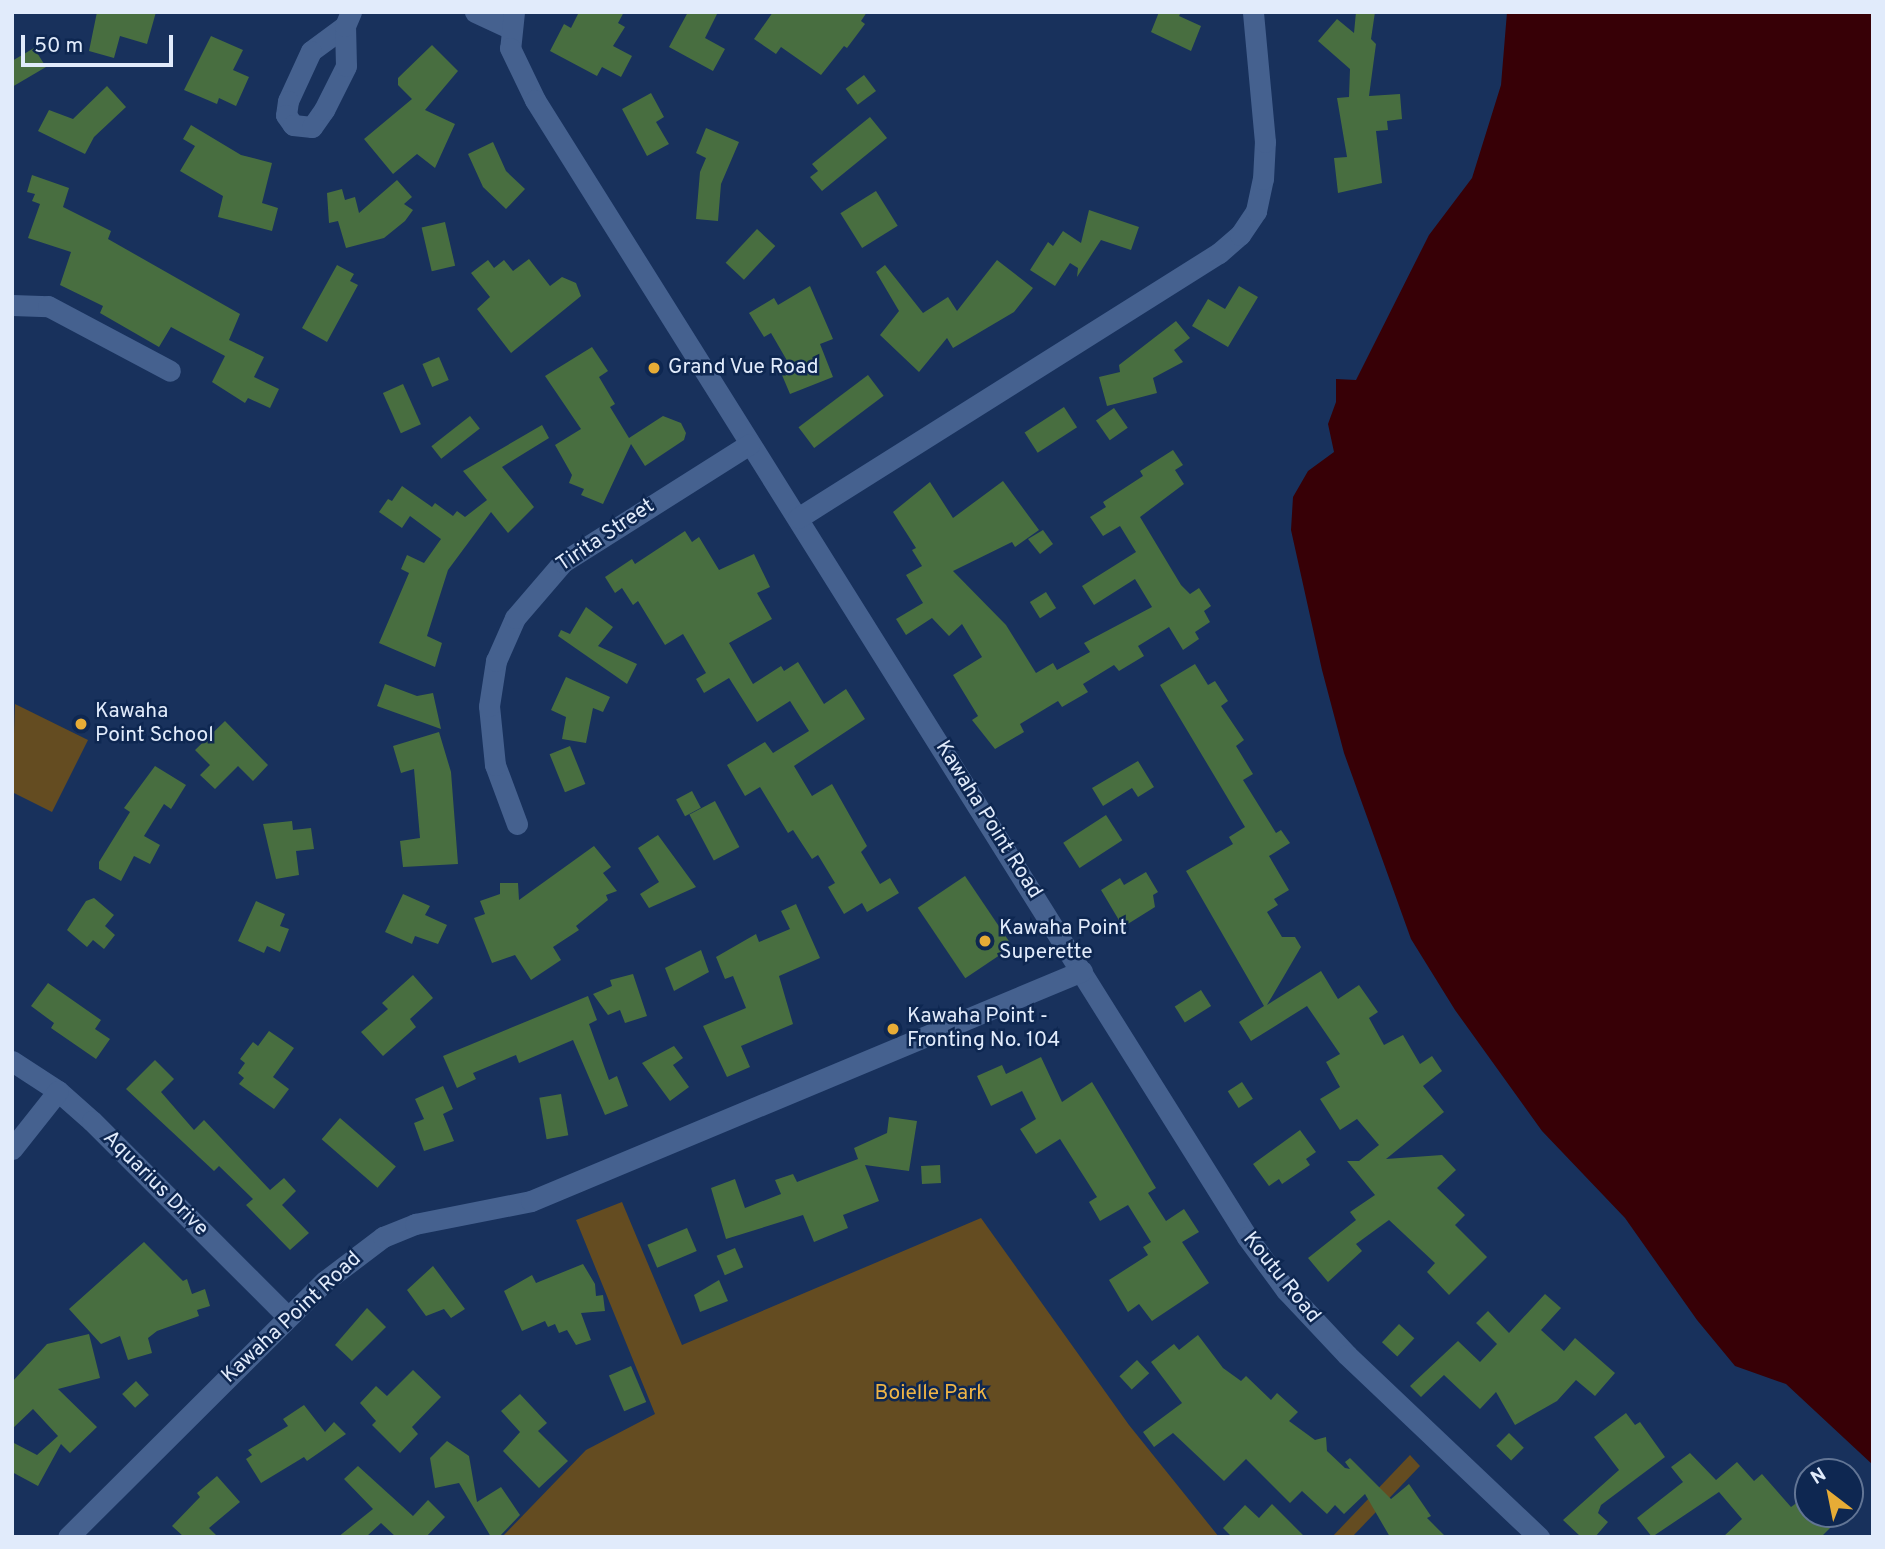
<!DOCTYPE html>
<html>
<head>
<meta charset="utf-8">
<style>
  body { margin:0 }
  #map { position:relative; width:1885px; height:1549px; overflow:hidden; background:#18315c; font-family:Overpass,sans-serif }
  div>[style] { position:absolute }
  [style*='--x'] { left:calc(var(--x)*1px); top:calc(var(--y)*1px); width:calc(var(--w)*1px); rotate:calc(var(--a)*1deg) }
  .green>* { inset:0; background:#644c21 }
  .water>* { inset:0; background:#370006 }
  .building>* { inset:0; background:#486e40; transform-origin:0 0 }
  .minor>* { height:21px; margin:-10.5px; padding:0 10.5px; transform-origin:10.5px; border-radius:10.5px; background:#45618f }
  .dots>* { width:19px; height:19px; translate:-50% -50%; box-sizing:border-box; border:4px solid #0e2751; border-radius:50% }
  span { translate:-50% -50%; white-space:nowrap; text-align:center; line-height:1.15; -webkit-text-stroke:5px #0e2751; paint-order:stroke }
  .poi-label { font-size:21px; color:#e1ebfb }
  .left { translate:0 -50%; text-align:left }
  .street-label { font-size:21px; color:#e1ebfb }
  .park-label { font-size:21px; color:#efb547 }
  .frame { position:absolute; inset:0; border:14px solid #e1ebfb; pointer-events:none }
  .north { position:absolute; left:1794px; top:1458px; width:70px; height:70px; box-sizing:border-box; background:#0e2751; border:2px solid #627595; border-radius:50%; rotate:328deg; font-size:19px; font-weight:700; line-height:28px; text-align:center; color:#e1ebfb }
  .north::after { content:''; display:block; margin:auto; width:24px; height:32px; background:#e7ac36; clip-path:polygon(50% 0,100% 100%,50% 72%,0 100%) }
  .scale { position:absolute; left:21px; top:35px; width:152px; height:32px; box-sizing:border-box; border:4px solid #e1ebfb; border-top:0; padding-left:9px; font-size:21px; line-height:24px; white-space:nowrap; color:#e1ebfb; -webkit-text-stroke:5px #0e2751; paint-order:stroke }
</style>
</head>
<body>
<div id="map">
  <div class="green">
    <div style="clip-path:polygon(15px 704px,88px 740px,52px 812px,12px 792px)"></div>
    <div style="clip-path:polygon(622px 1202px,682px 1345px,981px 1218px,1129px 1425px,1219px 1537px,502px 1537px,586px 1450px,655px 1414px,576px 1220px)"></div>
    <div style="clip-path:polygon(1410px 1455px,1420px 1466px,1352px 1537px,1332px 1537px)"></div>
  </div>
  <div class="water">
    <div style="clip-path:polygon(1507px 12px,1873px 12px,1873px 1465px,1786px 1384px,1735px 1366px,1697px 1320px,1625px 1218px,1542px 1131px,1455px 1010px,1411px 939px,1344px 753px,1322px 670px,1291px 530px,1293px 497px,1308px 471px,1334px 452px,1328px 424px,1336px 402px,1336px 379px,1356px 380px,1429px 235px,1472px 178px,1501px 85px)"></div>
  </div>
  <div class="building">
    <div style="clip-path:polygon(97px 12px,156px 12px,147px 44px,120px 36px,114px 58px,89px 51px)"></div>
    <div style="clip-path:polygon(579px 12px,624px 12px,618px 23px,625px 27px,613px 46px,632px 56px,621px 77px,602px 67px,597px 76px,550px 51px,564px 24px,571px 28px)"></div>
    <div style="clip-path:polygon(688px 12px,718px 12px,705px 38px,725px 49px,713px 71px,669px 47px)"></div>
    <div style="clip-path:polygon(773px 12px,867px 12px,861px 21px,865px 24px,847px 48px,844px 46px,821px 75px,781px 47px,776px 54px,754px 39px)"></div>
    <div style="clip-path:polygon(1159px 12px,1181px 12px,1179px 16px,1201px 26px,1191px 51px,1151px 32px)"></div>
    <div style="clip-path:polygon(1356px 12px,1375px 12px,1371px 39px,1376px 44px,1369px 96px,1400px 94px,1402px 119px,1387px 121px,1388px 130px,1376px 131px,1382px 183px,1338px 193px,1334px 158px,1347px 157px,1337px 98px,1349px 97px,1350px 69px,1318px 41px,1337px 19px,1354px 33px)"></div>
    <div style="clip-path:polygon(211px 36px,243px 50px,233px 70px,249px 77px,236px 106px,219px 98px,217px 104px,184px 90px)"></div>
    <div style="clip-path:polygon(432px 45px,458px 71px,425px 110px,455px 124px,435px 168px,417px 154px,393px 174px,364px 139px,412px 99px,398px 85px,398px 78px)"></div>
    <div style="clip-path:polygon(34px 48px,46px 67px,12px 87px,12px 61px)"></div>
    <div style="left:864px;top:75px;width:20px;height:23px;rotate:53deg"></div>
    <div style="clip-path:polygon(107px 86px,126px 107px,94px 137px,85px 154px,38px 131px,49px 110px,73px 119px)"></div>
    <div style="clip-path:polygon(651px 93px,664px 117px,656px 122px,669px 144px,647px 156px,622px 109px)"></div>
    <div style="clip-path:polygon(870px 117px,887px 138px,822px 191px,810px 177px,818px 171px,812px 164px)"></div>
    <div style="clip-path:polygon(191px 125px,241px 155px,272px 163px,262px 203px,278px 208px,272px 231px,218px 217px,223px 196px,180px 171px,195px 146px,183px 139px)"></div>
    <div style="clip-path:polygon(706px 128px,739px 142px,721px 184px,718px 221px,696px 219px,700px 172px,706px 158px,696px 153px)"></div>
    <div style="clip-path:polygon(493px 142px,506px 171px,525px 189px,506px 209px,483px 187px,468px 154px)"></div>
    <div style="clip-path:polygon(32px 175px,69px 188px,63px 207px,111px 231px,108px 239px,240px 314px,229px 340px,264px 357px,254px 377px,279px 389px,270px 408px,248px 398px,245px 403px,212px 382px,225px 356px,171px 327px,159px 347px,100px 313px,103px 306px,60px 285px,71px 252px,28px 238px,40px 204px,32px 201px,35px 194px,27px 192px)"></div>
    <div style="clip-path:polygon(397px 180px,412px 197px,404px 204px,413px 210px,405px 221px,384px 238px,346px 248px,338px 221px,329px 223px,327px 193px,342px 189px,345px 200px,355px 197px,359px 213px)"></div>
    <div style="left:876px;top:191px;width:41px;height:42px;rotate:58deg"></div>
    <div style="clip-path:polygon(1089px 210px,1139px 227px,1131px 250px,1101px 240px,1077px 277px,1078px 268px,1070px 263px,1055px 286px,1030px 270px,1048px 242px,1053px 246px,1063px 231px,1081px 243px)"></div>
    <div style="left:445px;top:222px;width:45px;height:24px;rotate:77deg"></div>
    <div style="left:757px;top:229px;width:25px;height:46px;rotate:43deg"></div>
    <div style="clip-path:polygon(529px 259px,550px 286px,562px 277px,576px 283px,581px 296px,511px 353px,477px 309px,490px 297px,471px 273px,488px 260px,494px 268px,504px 260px,513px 271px)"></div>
    <div style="clip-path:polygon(997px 260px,1033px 288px,1014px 312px,953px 348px,947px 338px,919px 372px,880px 335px,899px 311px,876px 272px,885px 265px,923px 313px,948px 297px,957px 311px)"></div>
    <div style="clip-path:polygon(337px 265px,354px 274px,350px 281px,358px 285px,327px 342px,302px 328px)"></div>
    <div style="clip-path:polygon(810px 286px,833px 339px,820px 344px,833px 377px,790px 394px,779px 368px,789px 364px,771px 333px,764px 337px,749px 313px,774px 298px,778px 305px)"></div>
    <div style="clip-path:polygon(1239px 286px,1258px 297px,1228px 347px,1192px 326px,1208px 299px,1225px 309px)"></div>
    <div style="clip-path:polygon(1176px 321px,1190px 338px,1174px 350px,1183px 362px,1153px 378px,1157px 393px,1107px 406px,1099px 377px,1120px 372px,1119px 365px)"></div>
    <div style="clip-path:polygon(592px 347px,608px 371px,599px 377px,615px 404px,610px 407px,629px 438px,663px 416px,681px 423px,686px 433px,684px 440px,645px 466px,631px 444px,603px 504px,581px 495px,584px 489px,569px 483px,572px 475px,555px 445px,581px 429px,545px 376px)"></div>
    <div style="left:439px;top:357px;width:25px;height:18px;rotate:67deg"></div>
    <div style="left:868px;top:375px;width:26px;height:87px;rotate:53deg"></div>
    <div style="left:403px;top:384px;width:44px;height:22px;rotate:66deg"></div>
    <div style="left:1064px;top:407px;width:24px;height:47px;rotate:57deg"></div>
    <div style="left:1114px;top:408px;width:24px;height:22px;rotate:55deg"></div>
    <div style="left:470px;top:416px;width:16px;height:49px;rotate:52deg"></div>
    <div style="clip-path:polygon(542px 425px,549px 438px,502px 467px,534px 507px,508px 533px,491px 512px,448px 570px,427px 636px,442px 643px,435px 667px,379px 643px,409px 573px,401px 569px,407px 555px,424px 563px,441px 539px,410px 516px,402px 528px,379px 512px,388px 499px,392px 501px,402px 486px,432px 507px,435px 503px,453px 516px,457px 511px,465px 517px,487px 500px,463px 471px)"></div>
    <div style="clip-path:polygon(1173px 450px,1183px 465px,1175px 470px,1184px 484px,1140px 517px,1181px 585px,1190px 594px,1199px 588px,1211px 606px,1204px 611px,1210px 622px,1195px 632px,1199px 639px,1183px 650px,1169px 627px,1138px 646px,1144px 656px,1119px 671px,1114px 665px,1083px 684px,1088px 692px,1062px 707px,1058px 701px,1020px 724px,1024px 732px,995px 749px,972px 720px,978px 716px,953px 675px,982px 657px,962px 624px,949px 636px,932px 618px,906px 635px,896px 619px,923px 603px,906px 575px,922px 566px,912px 550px,916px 548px,893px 512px,930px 482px,953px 518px,1003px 481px,1039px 530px,1015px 547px,1012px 542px,953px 571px,1006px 625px,1036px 673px,1053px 663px,1057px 670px,1090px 652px,1084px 643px,1152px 607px,1135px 579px,1094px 605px,1082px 586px,1136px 552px,1120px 526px,1103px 536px,1090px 517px,1106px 507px,1103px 502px,1143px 476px,1140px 471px)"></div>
    <div style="clip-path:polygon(1043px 530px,1053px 544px,1040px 554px,1028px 539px)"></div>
    <div style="clip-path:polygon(685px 531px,692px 542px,699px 537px,719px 570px,754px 554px,770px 587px,757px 593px,772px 619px,729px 643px,753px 684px,781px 666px,784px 671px,798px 662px,824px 704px,846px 689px,865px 719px,794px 766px,812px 796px,832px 784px,867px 846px,861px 852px,880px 884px,890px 878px,899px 893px,867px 912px,862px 903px,844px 914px,828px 887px,835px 883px,818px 855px,812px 859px,793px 830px,788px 833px,760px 787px,745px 796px,727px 765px,765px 742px,773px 753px,809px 731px,790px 701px,757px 722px,729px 678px,704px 693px,696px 679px,706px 673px,683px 634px,665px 645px,638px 601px,633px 605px,622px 588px,615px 593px,605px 577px,632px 559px,635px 564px)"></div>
    <div style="left:1046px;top:592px;width:19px;height:19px;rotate:58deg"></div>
    <div style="clip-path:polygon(586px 607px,613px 627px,598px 646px,637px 664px,627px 684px,558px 636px,561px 630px,570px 634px)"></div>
    <div style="clip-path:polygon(1195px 664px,1208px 685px,1215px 681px,1228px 701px,1221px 706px,1244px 740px,1236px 746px,1253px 774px,1243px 780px,1276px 833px,1281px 830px,1290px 843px,1269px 856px,1289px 890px,1274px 899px,1278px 905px,1267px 912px,1282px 937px,1295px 937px,1301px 947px,1267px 1005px,1321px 971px,1338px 999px,1359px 985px,1378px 1012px,1369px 1018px,1384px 1045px,1403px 1035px,1420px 1064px,1432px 1056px,1442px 1071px,1423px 1086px,1444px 1112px,1386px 1159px,1442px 1155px,1456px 1170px,1437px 1188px,1465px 1215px,1455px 1225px,1487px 1257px,1449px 1295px,1427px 1272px,1435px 1263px,1389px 1220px,1356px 1244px,1362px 1251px,1328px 1282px,1308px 1258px,1356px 1220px,1350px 1212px,1375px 1195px,1347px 1161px,1359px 1161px,1379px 1145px,1357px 1119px,1340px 1130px,1320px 1099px,1340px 1087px,1326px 1062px,1340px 1054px,1307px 1006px,1251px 1041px,1239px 1022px,1264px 1006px,1186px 871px,1233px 844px,1229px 837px,1245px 827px,1160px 685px)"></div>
    <div style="clip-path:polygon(566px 677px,610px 697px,603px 712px,593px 708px,586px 743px,562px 739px,566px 717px,551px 710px)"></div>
    <div style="clip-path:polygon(385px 684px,417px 696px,433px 693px,441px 729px,377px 706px)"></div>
    <div style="clip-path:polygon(225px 721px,268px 765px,253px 781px,238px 766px,215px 789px,200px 775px,210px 765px,195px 750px)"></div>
    <div style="clip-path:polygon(439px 732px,451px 772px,458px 864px,403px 867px,400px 841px,420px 838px,414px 769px,401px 773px,393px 746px)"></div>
    <div style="left:570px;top:746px;width:41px;height:22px;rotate:68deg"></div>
    <div style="clip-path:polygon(1138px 761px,1154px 787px,1138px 797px,1132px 788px,1103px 806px,1092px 788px)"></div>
    <div style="clip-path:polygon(155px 766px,186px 785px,171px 809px,164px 804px,144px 836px,160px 845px,150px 864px,134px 856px,121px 881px,99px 869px,99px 862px,130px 812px,124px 808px)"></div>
    <div style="left:692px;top:791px;width:19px;height:18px;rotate:62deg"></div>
    <div style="left:715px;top:801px;width:52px;height:29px;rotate:62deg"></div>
    <div style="left:1106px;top:815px;width:30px;height:51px;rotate:57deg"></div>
    <div style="clip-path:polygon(292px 821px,293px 830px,311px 828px,314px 849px,296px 851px,299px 875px,276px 879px,263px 824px)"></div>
    <div style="clip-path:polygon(658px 835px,696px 887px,649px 908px,640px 894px,659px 882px,638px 848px)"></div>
    <div style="clip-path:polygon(594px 846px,611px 867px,603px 873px,617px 891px,606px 895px,608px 900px,576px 926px,579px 930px,553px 947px,561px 960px,531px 980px,515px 955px,492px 963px,474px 918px,485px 914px,480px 901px,500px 894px,500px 883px,518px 883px,519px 900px)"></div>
    <div style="clip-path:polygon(1146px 872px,1158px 892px,1153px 895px,1155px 907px,1123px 927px,1101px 890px,1120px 878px,1124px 885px)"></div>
    <div style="left:965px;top:876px;width:85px;height:57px;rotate:56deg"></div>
    <div style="clip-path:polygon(403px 894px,430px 906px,425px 915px,447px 925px,438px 944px,415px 936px,412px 944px,385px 932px)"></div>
    <div style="clip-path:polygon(94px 898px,114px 915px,105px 926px,115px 935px,104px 949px,93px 940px,87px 947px,67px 930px,86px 901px)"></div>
    <div style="clip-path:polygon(256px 901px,285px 914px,280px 926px,289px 929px,280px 952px,267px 946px,264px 953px,238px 941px)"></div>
    <div style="clip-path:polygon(796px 904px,820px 958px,779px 976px,793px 1024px,741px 1046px,750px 1067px,727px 1077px,703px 1026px,746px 1008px,733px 976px,725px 979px,716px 957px,756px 934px,759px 942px,790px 929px,781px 911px)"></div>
    <div style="clip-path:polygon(701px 950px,709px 972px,674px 991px,665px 968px)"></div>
    <div style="clip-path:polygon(633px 974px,647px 1016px,625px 1023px,620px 1010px,608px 1015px,593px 994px,612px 986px,610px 980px)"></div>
    <div style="clip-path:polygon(413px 975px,433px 998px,410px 1019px,416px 1027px,383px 1056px,361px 1032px,388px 1009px,382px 1003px)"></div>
    <div style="clip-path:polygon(48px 983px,101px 1020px,95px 1029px,110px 1039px,96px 1059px,51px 1028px,54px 1023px,31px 1006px)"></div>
    <div style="left:1201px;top:990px;width:19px;height:31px;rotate:58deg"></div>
    <div style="clip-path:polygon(588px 996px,597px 1020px,589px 1024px,609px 1080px,617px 1076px,628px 1106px,605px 1115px,573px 1040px,519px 1063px,516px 1055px,473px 1073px,476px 1079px,457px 1088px,443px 1056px)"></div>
    <div style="clip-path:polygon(269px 1031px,294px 1048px,273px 1077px,289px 1089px,274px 1109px,239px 1084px,244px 1078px,238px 1073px,245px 1063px,240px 1059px,253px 1042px,258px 1046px)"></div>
    <div style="clip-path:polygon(674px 1046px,683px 1058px,673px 1065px,689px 1087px,670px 1101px,642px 1063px)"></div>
    <div style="clip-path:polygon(1041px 1057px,1062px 1102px,1092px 1082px,1156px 1188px,1148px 1193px,1166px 1221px,1184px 1209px,1199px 1232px,1182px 1242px,1209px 1283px,1152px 1321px,1139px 1304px,1128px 1312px,1109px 1280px,1148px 1255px,1143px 1247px,1151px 1242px,1128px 1205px,1100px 1221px,1089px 1202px,1097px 1197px,1060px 1139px,1036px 1154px,1020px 1129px,1036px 1119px,1022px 1091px,991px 1106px,977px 1076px,1002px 1065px,1006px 1074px)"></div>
    <div style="clip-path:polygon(155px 1060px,174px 1079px,161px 1092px,194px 1130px,204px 1120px,270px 1190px,284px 1178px,296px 1191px,282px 1205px,309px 1233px,290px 1250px,246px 1205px,253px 1199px,219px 1166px,214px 1171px,126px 1089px)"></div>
    <div style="left:1242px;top:1082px;width:20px;height:17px;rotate:57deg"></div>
    <div style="clip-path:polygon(443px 1086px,453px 1109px,443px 1114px,454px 1141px,424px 1151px,414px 1123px,424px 1119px,415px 1099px)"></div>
    <div style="left:561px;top:1094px;width:42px;height:22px;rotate:80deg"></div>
    <div style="clip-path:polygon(889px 1117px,917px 1121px,909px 1171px,865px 1165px,879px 1201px,843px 1215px,848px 1228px,814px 1242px,803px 1215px,726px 1239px,711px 1188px,735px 1179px,745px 1208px,781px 1194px,775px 1180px,793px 1174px,797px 1182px,858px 1159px,854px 1148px,887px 1133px)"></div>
    <div style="left:340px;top:1118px;width:74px;height:28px;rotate:41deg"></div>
    <div style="clip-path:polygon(1300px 1130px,1316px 1152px,1306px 1159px,1310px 1165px,1282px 1184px,1279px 1179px,1269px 1186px,1253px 1164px)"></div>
    <div style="left:940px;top:1165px;width:18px;height:19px;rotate:87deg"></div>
    <div style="left:687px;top:1228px;width:25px;height:43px;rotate:67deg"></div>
    <div style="clip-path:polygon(144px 1242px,183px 1281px,187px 1279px,192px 1294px,205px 1289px,210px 1306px,197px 1310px,199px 1316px,157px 1331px,148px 1338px,152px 1353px,128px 1360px,120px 1336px,101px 1344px,69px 1309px)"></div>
    <div style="left:735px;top:1248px;width:21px;height:20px;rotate:67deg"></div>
    <div style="clip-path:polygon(583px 1264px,595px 1284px,596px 1296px,603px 1295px,605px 1311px,581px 1313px,591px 1340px,576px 1345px,567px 1330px,559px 1333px,555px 1324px,548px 1327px,545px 1321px,522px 1331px,504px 1291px,532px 1275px,536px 1283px)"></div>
    <div style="clip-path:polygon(433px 1266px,465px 1309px,451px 1318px,444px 1309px,426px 1316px,407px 1290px)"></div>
    <div style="clip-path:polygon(719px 1280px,728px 1301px,700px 1312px,694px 1295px)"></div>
    <div style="clip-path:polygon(1545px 1294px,1561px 1308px,1541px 1330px,1564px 1351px,1575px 1338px,1615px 1373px,1595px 1396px,1576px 1380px,1557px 1401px,1515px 1425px,1496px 1392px,1480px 1409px,1444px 1375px,1421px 1397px,1410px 1386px,1458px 1341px,1480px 1362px,1497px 1344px,1476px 1323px,1488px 1311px,1509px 1333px)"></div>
    <div style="clip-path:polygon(367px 1308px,386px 1327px,352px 1361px,335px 1345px)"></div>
    <div style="left:1399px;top:1324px;width:21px;height:25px;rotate:43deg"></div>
    <div style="clip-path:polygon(89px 1334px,100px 1378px,58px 1389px,97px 1427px,70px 1453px,61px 1444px,38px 1486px,12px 1472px,12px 1442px,37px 1455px,58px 1436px,33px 1409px,12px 1429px,12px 1382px,47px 1344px)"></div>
    <div style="clip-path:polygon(1198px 1335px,1223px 1368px,1241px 1381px,1246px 1376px,1271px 1400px,1277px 1393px,1298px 1412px,1289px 1421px,1315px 1440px,1326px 1437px,1327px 1451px,1345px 1468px,1350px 1469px,1345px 1462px,1350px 1458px,1391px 1499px,1409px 1484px,1431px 1516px,1427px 1518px,1446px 1537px,1390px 1537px,1365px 1494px,1344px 1514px,1335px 1505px,1327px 1514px,1302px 1491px,1290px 1503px,1246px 1459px,1224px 1481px,1173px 1433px,1154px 1447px,1143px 1432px,1182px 1403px,1151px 1362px,1174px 1344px,1179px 1350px)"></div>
    <div style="left:1137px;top:1360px;width:18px;height:24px;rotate:47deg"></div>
    <div style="left:631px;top:1366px;width:39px;height:24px;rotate:67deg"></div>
    <div style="clip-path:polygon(413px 1370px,441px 1397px,412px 1427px,418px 1434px,400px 1453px,372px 1425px,376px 1421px,360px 1403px,376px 1386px,387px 1396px)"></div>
    <div style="left:136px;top:1381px;width:19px;height:19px;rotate:47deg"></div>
    <div style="clip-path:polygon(520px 1394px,547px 1423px,538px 1431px,568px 1461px,539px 1488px,503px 1451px,520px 1432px,501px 1411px)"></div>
    <div style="clip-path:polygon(304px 1405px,325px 1432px,334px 1422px,346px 1434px,307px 1461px,304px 1457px,261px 1483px,246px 1459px,252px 1455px,248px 1450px,288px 1426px,283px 1419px)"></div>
    <div style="clip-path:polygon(1626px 1413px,1635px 1425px,1640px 1422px,1665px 1457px,1601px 1505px,1598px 1513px,1608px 1522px,1595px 1537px,1581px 1537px,1563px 1520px,1619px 1470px,1594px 1437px)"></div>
    <div style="left:1509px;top:1433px;width:21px;height:18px;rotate:45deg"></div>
    <div style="clip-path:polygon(447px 1441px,469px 1456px,477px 1502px,501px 1487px,520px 1515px,499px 1537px,491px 1537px,459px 1483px,435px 1488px,430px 1458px)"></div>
    <div style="clip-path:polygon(1690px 1453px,1716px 1480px,1737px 1462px,1754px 1481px,1762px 1474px,1791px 1507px,1802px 1499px,1808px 1514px,1825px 1514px,1834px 1524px,1821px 1537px,1723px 1537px,1742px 1519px,1719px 1492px,1652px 1537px,1637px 1518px,1683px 1482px,1671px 1467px)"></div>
    <div style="clip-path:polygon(358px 1466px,413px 1516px,428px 1500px,445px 1517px,426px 1537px,396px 1537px,381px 1523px,366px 1537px,338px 1537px,373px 1509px,344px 1479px)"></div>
    <div style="clip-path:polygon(217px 1476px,240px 1502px,209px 1528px,218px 1537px,184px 1537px,172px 1526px,200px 1497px,197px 1493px)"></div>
    <div style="clip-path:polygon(1272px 1504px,1305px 1537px,1232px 1537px,1223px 1528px,1245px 1505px,1259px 1518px)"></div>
  </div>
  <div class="minor">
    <div style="--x:475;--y:12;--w:38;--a:25"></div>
    <div style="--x:514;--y:12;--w:36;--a:96"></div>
    <div style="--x:510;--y:48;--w:58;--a:64.3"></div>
    <div style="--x:535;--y:100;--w:1342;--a:57.94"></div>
    <div style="--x:1247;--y:1237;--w:66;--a:53.7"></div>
    <div style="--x:1286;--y:1290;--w:89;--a:46.8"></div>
    <div style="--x:1347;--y:1355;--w:265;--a:43.5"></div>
    <div style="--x:345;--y:26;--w:42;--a:143.7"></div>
    <div style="--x:311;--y:51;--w:55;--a:114.7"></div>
    <div style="--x:288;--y:101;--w:14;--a:98"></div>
    <div style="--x:286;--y:115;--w:12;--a:55"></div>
    <div style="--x:293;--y:125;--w:19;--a:6"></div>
    <div style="--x:312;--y:127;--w:21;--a:-55"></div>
    <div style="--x:324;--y:110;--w:49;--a:-63.4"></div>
    <div style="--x:346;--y:66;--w:40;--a:-91.4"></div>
    <div style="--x:345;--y:26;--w:15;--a:-67"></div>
    <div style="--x:12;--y:305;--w:36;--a:2"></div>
    <div style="--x:48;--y:306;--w:138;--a:28"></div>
    <div style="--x:798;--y:518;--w:497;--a:-32.2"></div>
    <div style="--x:1219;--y:253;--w:28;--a:-41"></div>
    <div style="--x:1240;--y:235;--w:29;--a:-56"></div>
    <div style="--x:1256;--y:211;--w:33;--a:-78"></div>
    <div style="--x:1263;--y:179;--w:37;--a:-87"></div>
    <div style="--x:1265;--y:142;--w:131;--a:-95.3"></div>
    <div style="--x:517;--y:824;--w:63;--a:-110.4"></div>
    <div style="--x:495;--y:765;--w:59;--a:-95.8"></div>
    <div style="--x:489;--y:706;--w:46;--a:-81.2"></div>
    <div style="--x:496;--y:661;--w:47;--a:-66.2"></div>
    <div style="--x:515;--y:618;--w:74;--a:-49.4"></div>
    <div style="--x:563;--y:562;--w:221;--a:-32.3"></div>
    <div style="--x:12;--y:1061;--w:55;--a:33.1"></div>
    <div style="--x:58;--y:1091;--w:45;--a:41.4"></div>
    <div style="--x:92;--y:1121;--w:277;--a:45"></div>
    <div style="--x:12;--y:1149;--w:74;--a:-51.6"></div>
    <div style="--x:68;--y:1537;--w:363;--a:-44.9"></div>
    <div style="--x:325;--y:1281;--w:73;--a:-37.2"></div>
    <div style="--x:383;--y:1237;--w:35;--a:-22"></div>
    <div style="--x:415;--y:1224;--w:118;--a:-11.2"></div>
    <div style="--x:531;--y:1201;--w:597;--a:-22.66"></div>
  </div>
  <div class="dots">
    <div style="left:654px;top:368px;background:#e7ac36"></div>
    <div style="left:81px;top:724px;background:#e7ac36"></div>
    <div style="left:985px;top:941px;background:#e7ac36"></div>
    <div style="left:893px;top:1029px;background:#e7ac36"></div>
  </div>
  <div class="poi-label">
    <span class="left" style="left:668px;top:368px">Grand Vue Road</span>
    <span class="left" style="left:95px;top:724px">Kawaha<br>Point School</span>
    <span class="left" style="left:999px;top:941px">Kawaha Point<br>Superette</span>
    <span class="left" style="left:907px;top:1029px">Kawaha Point -<br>Fronting No. 104</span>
  </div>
  <div class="street-label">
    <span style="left:606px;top:536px;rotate:-34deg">Tirita Street</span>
    <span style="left:988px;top:820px;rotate:58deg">Kawaha Point Road</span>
    <span style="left:155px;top:1184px;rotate:45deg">Aquarius Drive</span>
    <span style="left:1281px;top:1278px;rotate:51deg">Koutu Road</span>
    <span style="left:292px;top:1318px;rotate:-43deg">Kawaha Point Road</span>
  </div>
  <div class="park-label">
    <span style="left:931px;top:1394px">Boielle Park</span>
  </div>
  <div class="frame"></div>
  <div class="north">N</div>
  <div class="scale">50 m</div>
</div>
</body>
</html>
